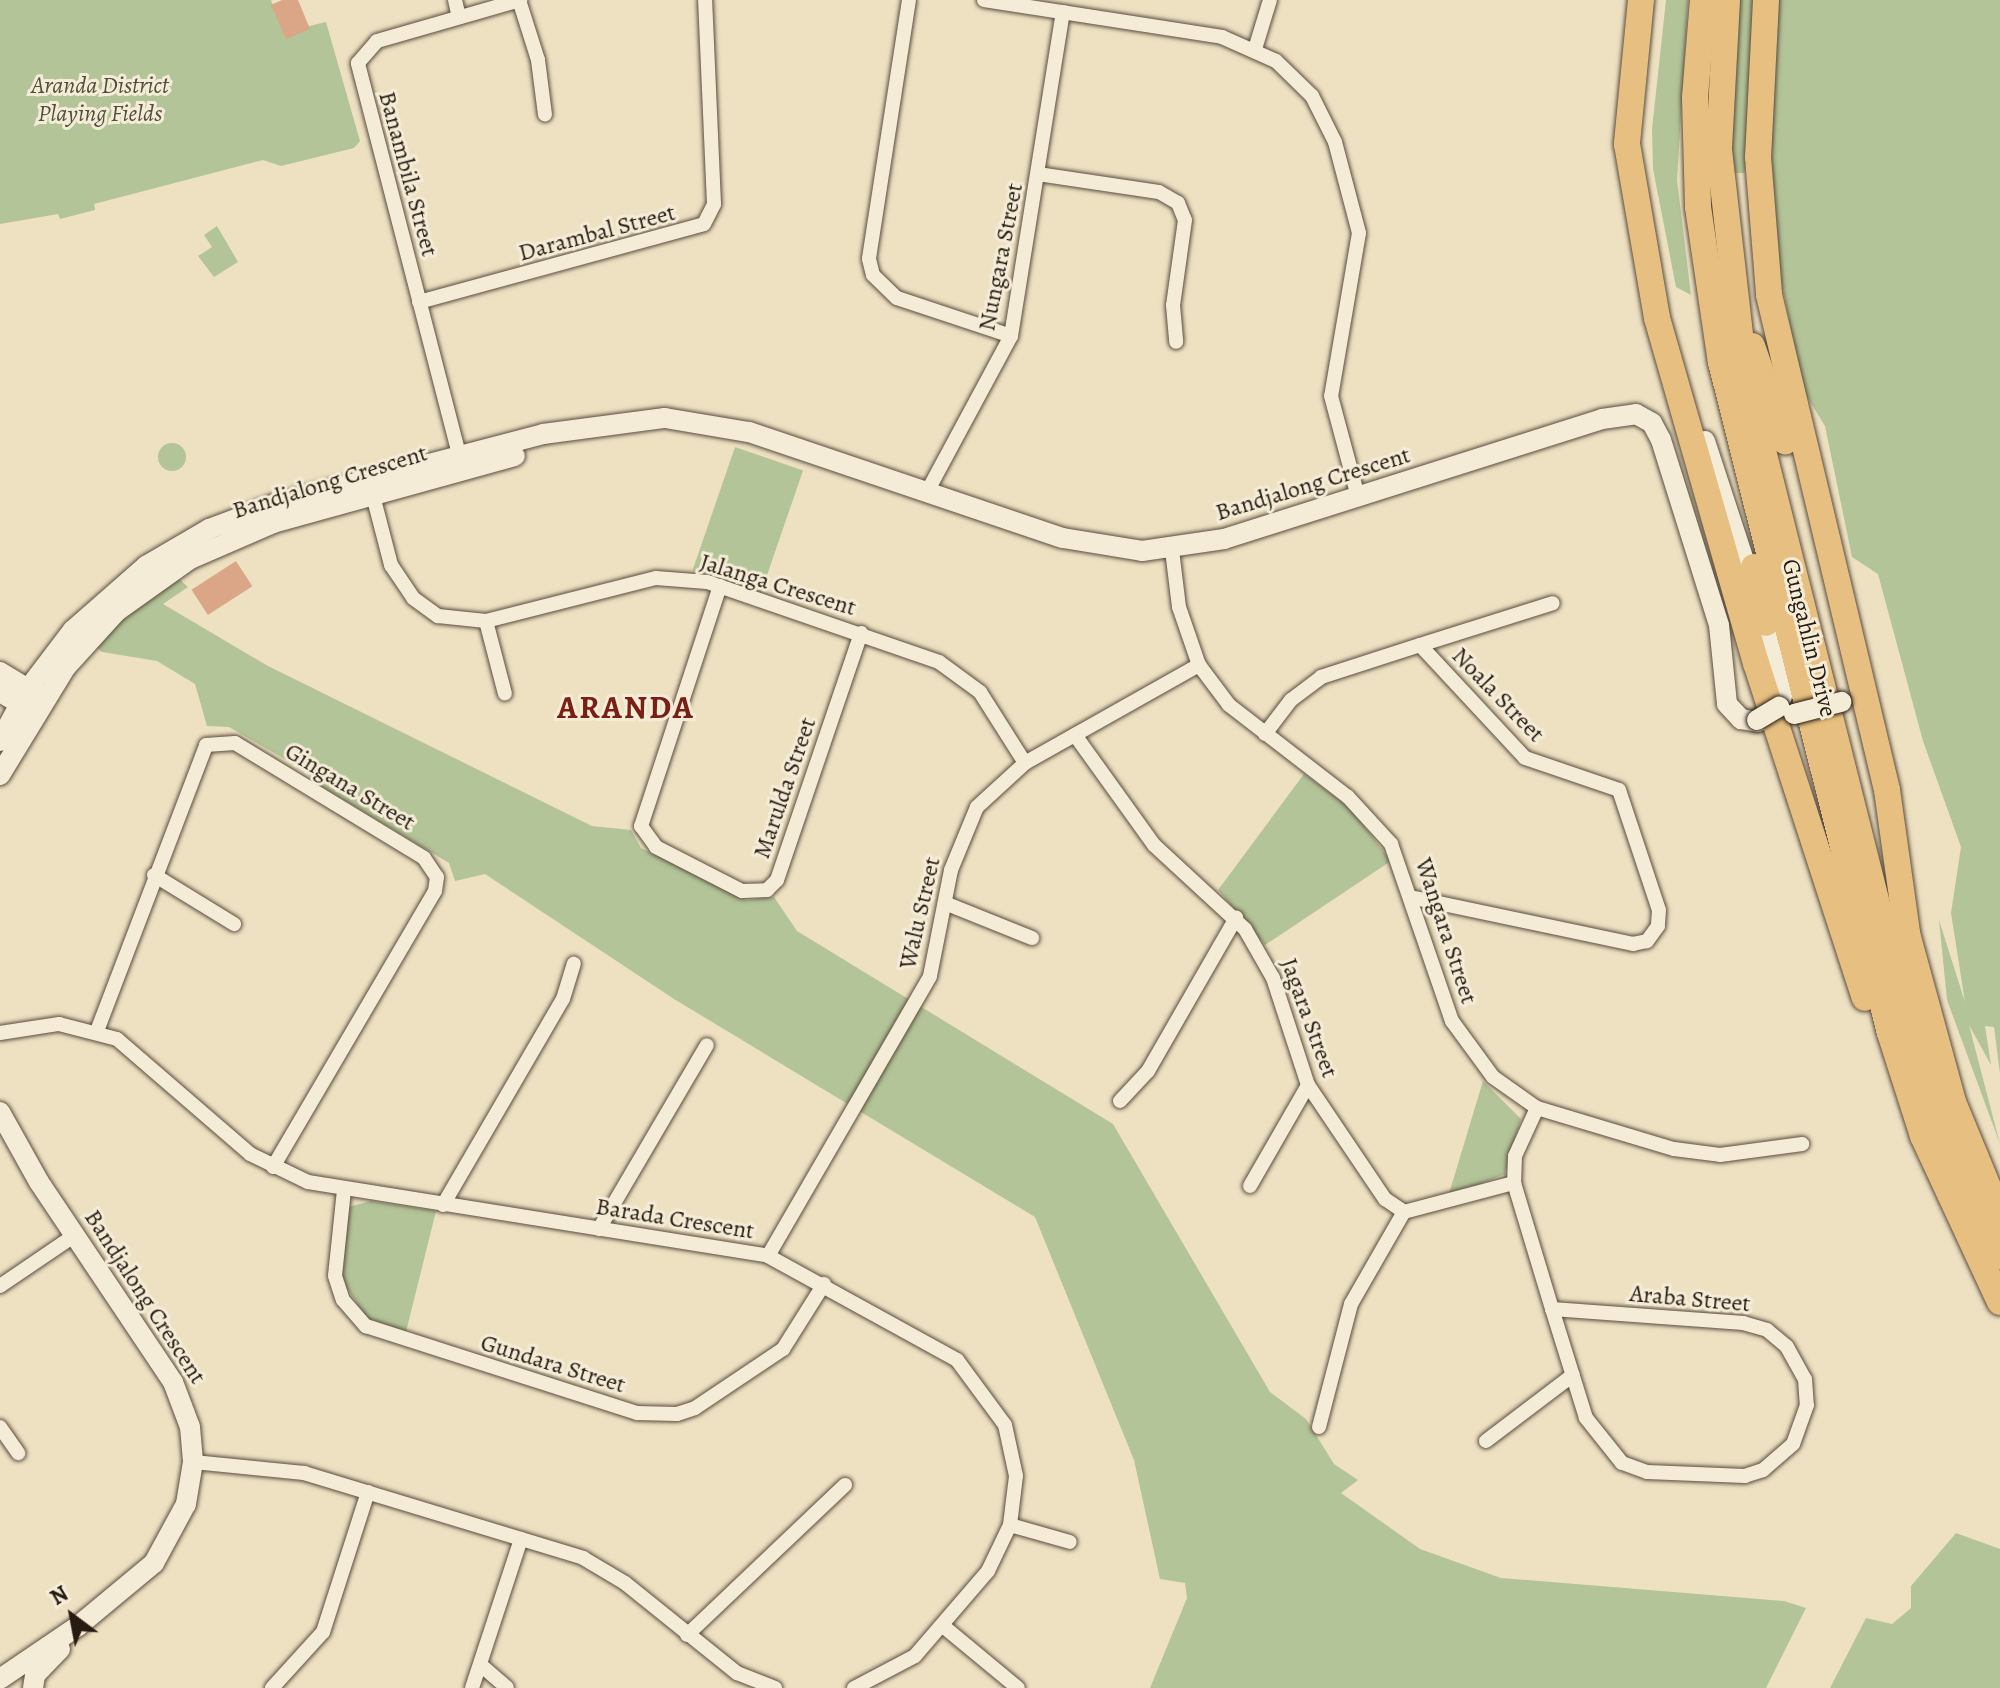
<!DOCTYPE html>
<html>
<head>
<meta charset="utf-8">
<style>
  body { margin:0 }
  #map { position:relative; width:2000px; height:1688px; overflow:hidden; background:#eee1c2; font-family:Alegreya,serif }
  div>[style] { position:absolute }
  [style*='--x'] { left:calc(var(--x)*1px); top:calc(var(--y)*1px); width:calc(var(--w)*1px); rotate:calc(var(--a)*1deg) }
  .green>* { inset:0; background:#b3c498; transform-origin:0 0 }
  .round { border-radius:50% }
  .building>* { inset:0; background:#dba687; transform-origin:0 0 }
  .roads { filter:drop-shadow(0 0 2px #5a4c3e) drop-shadow(0 0 2px #5a4c3e) }
  .street>* { height:14px; margin:-7px; padding:0 7px; transform-origin:7px; border-radius:7px; background:#f4ecd7 }
  .secondary>* { height:20px; margin:-10px; padding:0 10px; transform-origin:10px; border-radius:10px; background:#f4ecd7 }
  .highway>* { height:26px; margin:-13px; padding:0 13px; transform-origin:13px; border-radius:13px; background:#e7c081 }
  .bridges { filter:drop-shadow(0 0 2px #281b12) drop-shadow(0 0 2px #281b12) }
  .secondary-bridge>* { height:20px; margin:-10px; padding:0 10px; transform-origin:10px; border-radius:10px; background:#f4ecd7 }
  span { translate:-50% -50%; white-space:nowrap; text-align:center; line-height:1.15; -webkit-text-stroke:6px #f4ecd7; paint-order:stroke }
  .park-label { font-size:24px; color:#524e3a; font-style:italic }
  .street-label { font-size:24px; color:#281b12 }
  .district-label { font-size:32px; color:#7a1f14; font-weight:700; letter-spacing:2px }
  .north { position:absolute; left:32px; top:1576px; width:80px; height:80px; -webkit-text-stroke:6px #f4ecd7; paint-order:stroke; rotate:328deg; font-size:22px; font-weight:700; line-height:32px; text-align:center; color:#281b12 }
  .north::after { content:''; display:block; margin:auto; width:28px; height:36px; background:#281b12; clip-path:polygon(50% 0,100% 100%,50% 72%,0 100%) }
</style>
</head>
<body>
<div id="map">
  <div class="green">
    <div style="clip-path:polygon(0 0,271px 0,284px 32px,326px 22px,360px 141px,354px 148px,281px 166px,263px 160px,94px 204px,95px 210px,60px 219px,58px 214px,0 224px)"></div>
    <div style="clip-path:polygon(1666px 0,1688px 0,1677px 180px,1691px 295px,1676px 287px,1653px 169px,1652px 129px)"></div>
    <div style="clip-path:polygon(1738px 0,1755px 0,1750px 153px,1744px 173px,1734px 173px,1728px 149px)"></div>
    <div style="clip-path:polygon(1776px 0,2000px 0,2000px 1074px,1994px 1027px,1985px 1026px,1991px 1065px,1969px 1025px,2000px 1144px,1947px 1000px,1939px 920px,1965px 1002px,1951px 913px,1961px 847px,1923px 741px,1878px 574px,1852px 557px,1825px 426px,1804px 392px,1777px 260px,1770px 185px)"></div>
    <div style="clip-path:polygon(217px 226px,238px 262px,214px 277px,198px 256px,212px 247px,204px 235px)"></div>
    <div class="round" style="left:158px;top:443px;width:28px;height:28px"></div>
    <div style="left:735px;top:447px;width:72px;height:130px;rotate:19deg"></div>
    <div style="clip-path:polygon(177px 577px,188px 587px,163px 604px,268px 666px,592px 826px,631px 830px,641px 848px,746px 900px,774px 897px,797px 931px,1113px 1124px,1270px 1392px,1306px 1419px,1334px 1464px,1358px 1480px,1341px 1493px,1420px 1549px,1501px 1578px,1784px 1601px,1806px 1608px,1766px 1688px,1150px 1688px,1187px 1598px,1185px 1583px,1160px 1579px,1134px 1460px,1035px 1217px,674px 999px,485px 874px,455px 881px,449px 863px,311px 780px,309px 773px,229px 727px,207px 726px,195px 684px,157px 661px,102px 652px,92px 643px)"></div>
    <div style="clip-path:polygon(1304px 774px,1349px 807px,1391px 861px,1265px 945px,1218px 890px)"></div>
    <div style="clip-path:polygon(1483px 1081px,1521px 1119px,1505px 1174px,1448px 1197px)"></div>
    <div style="clip-path:polygon(371px 1201px,436px 1211px,405px 1336px,369px 1321px,342px 1281px,348px 1207px)"></div>
    <div style="clip-path:polygon(1956px 1533px,2000px 1549px,2000px 1688px,1830px 1688px,1866px 1618px,1892px 1624px,1911px 1608px,1911px 1586px)"></div>
  </div>
  <div class="building">
    <div style="clip-path:polygon(282px 0,298px 0,310px 29px,286px 39px,271px 5px)"></div>
    <div style="left:236px;top:561px;width:30px;height:53px;rotate:57deg"></div>
  </div>
  <div class="roads">
    <div class="street">
      <div style="--x:455;--y:0;--w:17;--a:77"></div>
      <div style="--x:519;--y:0;--w:63;--a:72.4"></div>
      <div style="--x:538;--y:60;--w:55;--a:82.7"></div>
      <div style="--x:909;--y:0;--w:262;--a:98.8"></div>
      <div style="--x:869;--y:259;--w:16;--a:76"></div>
      <div style="--x:873;--y:275;--w:33;--a:44"></div>
      <div style="--x:897;--y:298;--w:120;--a:18.4"></div>
      <div style="--x:984;--y:0;--w:241;--a:8.8"></div>
      <div style="--x:1222;--y:37;--w:59;--a:24"></div>
      <div style="--x:1276;--y:61;--w:50;--a:44.2"></div>
      <div style="--x:1312;--y:96;--w:51;--a:63.4"></div>
      <div style="--x:1335;--y:142;--w:94;--a:75.2"></div>
      <div style="--x:1359;--y:233;--w:165;--a:99.7"></div>
      <div style="--x:1331;--y:396;--w:105;--a:75"></div>
      <div style="--x:1255;--y:49;--w:51;--a:-73"></div>
      <div style="--x:1038;--y:174;--w:122;--a:8.5"></div>
      <div style="--x:1159;--y:192;--w:22;--a:30"></div>
      <div style="--x:1178;--y:203;--w:18;--a:68"></div>
      <div style="--x:1185;--y:220;--w:86;--a:98"></div>
      <div style="--x:1173;--y:305;--w:37;--a:85"></div>
      <div style="--x:419;--y:302;--w:295;--a:-15.3"></div>
      <div style="--x:704;--y:224;--w:22;--a:-63"></div>
      <div style="--x:714;--y:204;--w:204;--a:-92.5"></div>
      <div style="--x:461;--y:462;--w:412;--a:-104.5"></div>
      <div style="--x:358;--y:63;--w:29;--a:-49"></div>
      <div style="--x:377;--y:41;--w:149;--a:-16"></div>
      <div style="--x:371;--y:488;--w:80;--a:75.4"></div>
      <div style="--x:391;--y:565;--w:40;--a:56"></div>
      <div style="--x:413;--y:598;--w:31;--a:36"></div>
      <div style="--x:438;--y:616;--w:48;--a:5.9"></div>
      <div style="--x:486;--y:621;--w:175;--a:-14.2"></div>
      <div style="--x:656;--y:578;--w:51;--a:4.5"></div>
      <div style="--x:707;--y:582;--w:245;--a:19"></div>
      <div style="--x:939;--y:662;--w:51;--a:36.2"></div>
      <div style="--x:980;--y:692;--w:84;--a:57.6"></div>
      <div style="--x:927;--y:492;--w:177;--a:-61.7"></div>
      <div style="--x:1011;--y:336;--w:328;--a:-80.9"></div>
      <div style="--x:1172;--y:550;--w:57;--a:83"></div>
      <div style="--x:1179;--y:607;--w:61;--a:71"></div>
      <div style="--x:1199;--y:665;--w:50;--a:53.1"></div>
      <div style="--x:1229;--y:705;--w:150;--a:37.7"></div>
      <div style="--x:1348;--y:797;--w:64;--a:47.5"></div>
      <div style="--x:1391;--y:844;--w:187;--a:71"></div>
      <div style="--x:1452;--y:1021;--w:69;--a:53.8"></div>
      <div style="--x:1493;--y:1077;--w:54;--a:35.2"></div>
      <div style="--x:1537;--y:1108;--w:143;--a:16.7"></div>
      <div style="--x:1674;--y:1149;--w:46;--a:7.4"></div>
      <div style="--x:1720;--y:1155;--w:83;--a:-7.6"></div>
      <div style="--x:720;--y:586;--w:253;--a:108.2"></div>
      <div style="--x:641;--y:826;--w:26;--a:54"></div>
      <div style="--x:656;--y:847;--w:97;--a:27.1"></div>
      <div style="--x:742;--y:891;--w:25;--a:-2"></div>
      <div style="--x:767;--y:890;--w:14;--a:-45"></div>
      <div style="--x:777;--y:880;--w:261;--a:-71.2"></div>
      <div style="--x:486;--y:621;--w:75;--a:75.4"></div>
      <div style="--x:1420;--y:645;--w:139;--a:-17.5"></div>
      <div style="--x:1265;--y:734;--w:43;--a:-52.6"></div>
      <div style="--x:1291;--y:700;--w:38;--a:-37"></div>
      <div style="--x:1321;--y:677;--w:104;--a:-17.9"></div>
      <div style="--x:1420;--y:645;--w:154;--a:47.1"></div>
      <div style="--x:1525;--y:758;--w:99;--a:18.8"></div>
      <div style="--x:1619;--y:790;--w:126;--a:71.6"></div>
      <div style="--x:1659;--y:910;--w:16;--a:94"></div>
      <div style="--x:1658;--y:926;--w:19;--a:126"></div>
      <div style="--x:1647;--y:941;--w:14;--a:168"></div>
      <div style="--x:1633;--y:944;--w:224;--a:-168.1"></div>
      <div style="--x:1075;--y:735;--w:135;--a:54.3"></div>
      <div style="--x:1154;--y:845;--w:124;--a:42.7"></div>
      <div style="--x:1245;--y:929;--w:56;--a:60.3"></div>
      <div style="--x:1273;--y:978;--w:113;--a:71.9"></div>
      <div style="--x:1308;--y:1085;--w:138;--a:56"></div>
      <div style="--x:1385;--y:1199;--w:23;--a:34"></div>
      <div style="--x:154;--y:875;--w:94;--a:31.5"></div>
      <div style="--x:945;--y:903;--w:94;--a:21.9"></div>
      <div style="--x:97;--y:1031;--w:306;--a:-69.1"></div>
      <div style="--x:206;--y:745;--w:29;--a:-4"></div>
      <div style="--x:235;--y:743;--w:221;--a:31.3"></div>
      <div style="--x:424;--y:858;--w:23;--a:56"></div>
      <div style="--x:437;--y:877;--w:14;--a:98"></div>
      <div style="--x:435;--y:891;--w:320;--a:120.4"></div>
      <div style="--x:0;--y:1033;--w:60;--a:-8.7"></div>
      <div style="--x:59;--y:1024;--w:60;--a:14.5"></div>
      <div style="--x:117;--y:1039;--w:176;--a:40.8"></div>
      <div style="--x:250;--y:1154;--w:64;--a:25.8"></div>
      <div style="--x:308;--y:1182;--w:466;--a:9.1"></div>
      <div style="--x:768;--y:1256;--w:216;--a:28.8"></div>
      <div style="--x:957;--y:1360;--w:81;--a:53.6"></div>
      <div style="--x:1005;--y:1425;--w:52;--a:77.8"></div>
      <div style="--x:1016;--y:1476;--w:49;--a:97"></div>
      <div style="--x:1010;--y:1525;--w:51;--a:115.6"></div>
      <div style="--x:988;--y:1571;--w:112;--a:130.7"></div>
      <div style="--x:915;--y:1656;--w:69;--a:152.3"></div>
      <div style="--x:1120;--y:1101;--w:41;--a:-47"></div>
      <div style="--x:1148;--y:1071;--w:177;--a:-60.1"></div>
      <div style="--x:1537;--y:1108;--w:53;--a:114.6"></div>
      <div style="--x:1515;--y:1156;--w:27;--a:92"></div>
      <div style="--x:1514;--y:1183;--w:132;--a:73.2"></div>
      <div style="--x:1552;--y:1309;--w:192;--a:4.2"></div>
      <div style="--x:1743;--y:1323;--w:25;--a:16"></div>
      <div style="--x:1767;--y:1330;--w:26;--a:40"></div>
      <div style="--x:1787;--y:1347;--w:37;--a:61"></div>
      <div style="--x:1805;--y:1379;--w:26;--a:86"></div>
      <div style="--x:1807;--y:1405;--w:41;--a:109.7"></div>
      <div style="--x:1793;--y:1444;--w:40;--a:139"></div>
      <div style="--x:1763;--y:1470;--w:19;--a:162"></div>
      <div style="--x:1745;--y:1476;--w:98;--a:-177.7"></div>
      <div style="--x:1647;--y:1472;--w:27;--a:-160"></div>
      <div style="--x:1622;--y:1463;--w:58;--a:-128.7"></div>
      <div style="--x:1586;--y:1418;--w:114;--a:-107.3"></div>
      <div style="--x:1250;--y:1186;--w:116;--a:-60.1"></div>
      <div style="--x:344;--y:1190;--w:86;--a:96"></div>
      <div style="--x:335;--y:1276;--w:25;--a:72"></div>
      <div style="--x:343;--y:1300;--w:35;--a:49"></div>
      <div style="--x:366;--y:1326;--w:285;--a:17.8"></div>
      <div style="--x:637;--y:1413;--w:40;--a:1.4"></div>
      <div style="--x:677;--y:1414;--w:19;--a:-18"></div>
      <div style="--x:695;--y:1408;--w:106;--a:-33.8"></div>
      <div style="--x:783;--y:1349;--w:77;--a:-57.8"></div>
      <div style="--x:443;--y:1205;--w:238;--a:-59.8"></div>
      <div style="--x:563;--y:999;--w:37;--a:-73"></div>
      <div style="--x:599;--y:1229;--w:213;--a:-59.6"></div>
      <div style="--x:768;--y:1256;--w:323;--a:-59.9"></div>
      <div style="--x:930;--y:976;--w:108;--a:-78.8"></div>
      <div style="--x:951;--y:870;--w:68;--a:-67.6"></div>
      <div style="--x:977;--y:807;--w:65;--a:-42.5"></div>
      <div style="--x:1025;--y:763;--w:200;--a:-29.4"></div>
      <div style="--x:0;--y:1286;--w:91;--a:-34.2"></div>
      <div style="--x:0;--y:1427;--w:32;--a:55"></div>
      <div style="--x:1319;--y:1427;--w:127;--a:-75.4"></div>
      <div style="--x:1351;--y:1304;--w:106;--a:-60.1"></div>
      <div style="--x:1404;--y:1212;--w:114;--a:-14.8"></div>
      <div style="--x:1486;--y:1441;--w:109;--a:-37.2"></div>
      <div style="--x:193;--y:1462;--w:112;--a:5.7"></div>
      <div style="--x:304;--y:1473;--w:292;--a:16.9"></div>
      <div style="--x:583;--y:1558;--w:49;--a:30.8"></div>
      <div style="--x:625;--y:1583;--w:144;--a:38.8"></div>
      <div style="--x:737;--y:1673;--w:41;--a:21.5"></div>
      <div style="--x:1010;--y:1525;--w:62;--a:15.8"></div>
      <div style="--x:943;--y:1626;--w:97;--a:39.6"></div>
      <div style="--x:687;--y:1635;--w:218;--a:-43.5"></div>
      <div style="--x:482;--y:1666;--w:33;--a:41"></div>
      <div style="--x:272;--y:1688;--w:76;--a:-47.7"></div>
      <div style="--x:323;--y:1632;--w:147;--a:-72.2"></div>
      <div style="--x:472;--y:1688;--w:157;--a:-71.8"></div>
    </div>
    <div class="secondary">
      <div style="--x:1705;--y:441;--w:236;--a:71.9"></div>
      <div style="--x:1778;--y:665;--w:25;--a:76"></div>
      <div style="--x:1784;--y:689;--w:19;--a:106"></div>
      <div style="--x:0;--y:672;--w:44;--a:31.2"></div>
      <div style="--x:0;--y:692;--w:35;--a:31"></div>
      <div style="--x:0;--y:741;--w:59;--a:-61.7"></div>
      <div style="--x:28;--y:689;--w:74;--a:-52.7"></div>
      <div style="--x:73;--y:630;--w:97;--a:-41.2"></div>
      <div style="--x:146;--y:566;--w:73;--a:-30.4"></div>
      <div style="--x:209;--y:529;--w:68;--a:-20.6"></div>
      <div style="--x:273;--y:505;--w:279;--a:-14.7"></div>
      <div style="--x:543;--y:434;--w:123;--a:-7.5"></div>
      <div style="--x:665;--y:418;--w:85;--a:9.5"></div>
      <div style="--x:749;--y:432;--w:331;--a:18.7"></div>
      <div style="--x:1063;--y:538;--w:80;--a:9.3"></div>
      <div style="--x:1142;--y:551;--w:83;--a:-8.3"></div>
      <div style="--x:1224;--y:539;--w:397;--a:-17.6"></div>
      <div style="--x:1602;--y:419;--w:34;--a:-8"></div>
      <div style="--x:1636;--y:414;--w:18;--a:29"></div>
      <div style="--x:1652;--y:423;--w:19;--a:62"></div>
      <div style="--x:1661;--y:440;--w:194;--a:72.6"></div>
      <div style="--x:1719;--y:625;--w:79;--a:84.2"></div>
      <div style="--x:1727;--y:704;--w:21;--a:47"></div>
      <div style="--x:1741;--y:719;--w:17;--a:10"></div>
      <div style="--x:0;--y:775;--w:127;--a:-58.6"></div>
      <div style="--x:66;--y:667;--w:76;--a:-47.7"></div>
      <div style="--x:117;--y:611;--w:90;--a:-35.5"></div>
      <div style="--x:190;--y:559;--w:90;--a:-23.4"></div>
      <div style="--x:273;--y:523;--w:251;--a:-15.5"></div>
      <div style="--x:0;--y:1112;--w:80;--a:60.9"></div>
      <div style="--x:39;--y:1182;--w:241;--a:56.2"></div>
      <div style="--x:173;--y:1382;--w:48;--a:69.3"></div>
      <div style="--x:190;--y:1427;--w:35;--a:85"></div>
      <div style="--x:193;--y:1462;--w:43;--a:99.5"></div>
      <div style="--x:186;--y:1504;--w:67;--a:118.5"></div>
      <div style="--x:154;--y:1563;--w:99;--a:140.3"></div>
      <div style="--x:78;--y:1626;--w:94;--a:145.8"></div>
      <div style="--x:33;--y:1688;--w:13;--a:-81"></div>
      <div style="--x:35;--y:1675;--w:36;--a:-46"></div>
    </div>
    <div class="highway">
      <div style="--x:1641;--y:0;--w:145;--a:95.6"></div>
      <div style="--x:1627;--y:144;--w:177;--a:80.2"></div>
      <div style="--x:1657;--y:318;--w:359;--a:74"></div>
      <div style="--x:1756;--y:663;--w:352;--a:72"></div>
      <div style="--x:1703;--y:0;--w:98;--a:94.7"></div>
      <div style="--x:1695;--y:98;--w:109;--a:88.4"></div>
      <div style="--x:1698;--y:207;--w:157;--a:81.6"></div>
      <div style="--x:1721;--y:362;--w:692;--a:75.86"></div>
      <div style="--x:1890;--y:1033;--w:108;--a:72.2"></div>
      <div style="--x:1923;--y:1136;--w:183;--a:65.1"></div>
      <div style="--x:1727;--y:0;--w:150;--a:93.1"></div>
      <div style="--x:1719;--y:150;--w:230;--a:83.5"></div>
      <div style="--x:1745;--y:379;--w:631;--a:75.88"></div>
      <div style="--x:1899;--y:991;--w:152;--a:72"></div>
      <div style="--x:1946;--y:1136;--w:132;--a:65.8"></div>
      <div style="--x:1766;--y:0;--w:157;--a:92.9"></div>
      <div style="--x:1758;--y:157;--w:138;--a:85.4"></div>
      <div style="--x:1769;--y:295;--w:509;--a:76.59"></div>
      <div style="--x:1887;--y:790;--w:159;--a:82"></div>
      <div style="--x:1752;--y:346;--w:101;--a:70.8"></div>
      <div style="--x:1754;--y:567;--w:57;--a:77.9"></div>
      <div style="--x:1906;--y:930;--w:178;--a:74.7"></div>
      <div style="--x:1953;--y:1102;--w:123;--a:67.6"></div>
    </div>
  </div>
  <div class="bridges">
    <div class="secondary-bridge">
      <div style="--x:1794;--y:714;--w:49;--a:-14.3"></div>
      <div style="--x:1757;--y:720;--w:26;--a:-31"></div>
    </div>
  </div>
  <div class="park-label">
    <span style="left:100px;top:100px">Aranda District<br>Playing Fields</span>
  </div>
  <div class="street-label">
    <span style="left:408px;top:174px;rotate:75deg">Banambila Street</span>
    <span style="left:597px;top:233px;rotate:-15deg">Darambal Street</span>
    <span style="left:1001px;top:257px;rotate:-79deg">Nungara Street</span>
    <span style="left:330px;top:482px;rotate:-17deg">Bandjalong Crescent</span>
    <span style="left:1313px;top:484px;rotate:-17deg">Bandjalong Crescent</span>
    <span style="left:778px;top:585px;rotate:17deg">Jalanga Crescent</span>
    <span style="left:1809px;top:638px;rotate:76deg">Gungahlin Drive</span>
    <span style="left:1498px;top:695px;rotate:46deg">Noala Street</span>
    <span style="left:350px;top:787px;rotate:31deg">Gingana Street</span>
    <span style="left:785px;top:788px;rotate:-71deg">Marulda Street</span>
    <span style="left:920px;top:913px;rotate:-77deg">Walu Street</span>
    <span style="left:1446px;top:931px;rotate:72deg">Wangara Street</span>
    <span style="left:1309px;top:1018px;rotate:70deg">Jagara Street</span>
    <span style="left:675px;top:1219px;rotate:9deg">Barada Crescent</span>
    <span style="left:145px;top:1297px;rotate:57deg">Bandjalong Crescent</span>
    <span style="left:1690px;top:1299px;rotate:5deg">Araba Street</span>
    <span style="left:553px;top:1364px;rotate:17deg">Gundara Street</span>
  </div>
  <div class="district-label">
    <span style="left:626px;top:707px">ARANDA</span>
  </div>
  <div class="north">N</div>
</div>
</body>
</html>
